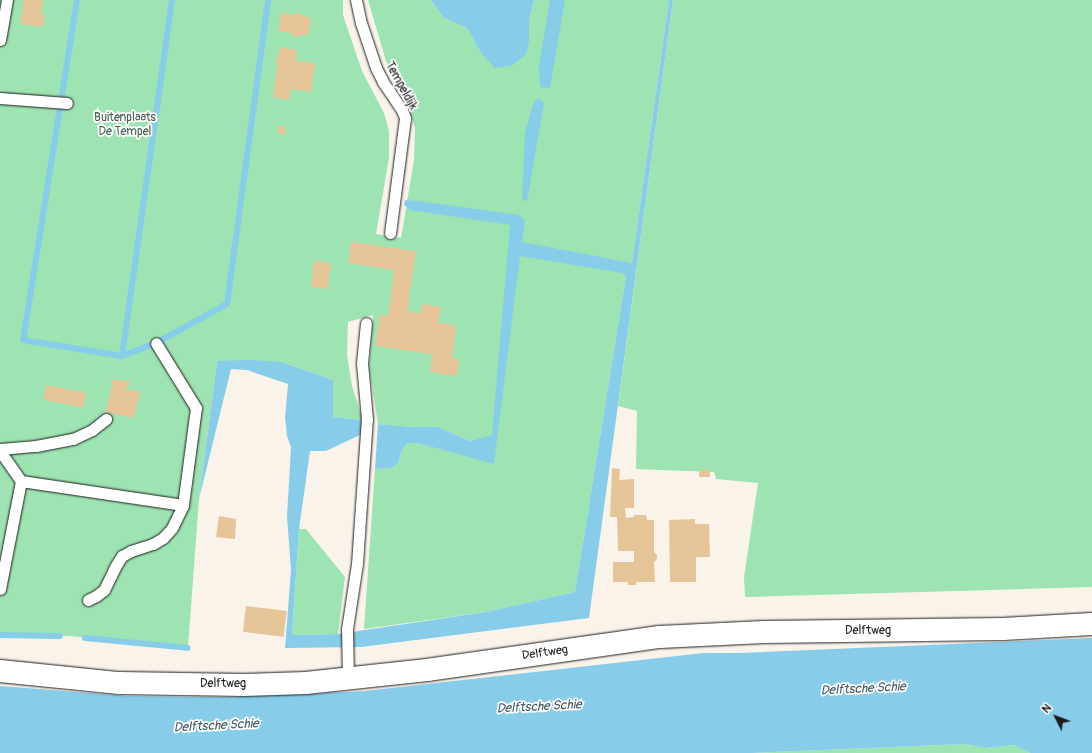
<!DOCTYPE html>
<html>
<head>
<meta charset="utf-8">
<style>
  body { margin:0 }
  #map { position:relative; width:1092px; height:753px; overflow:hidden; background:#faf3ea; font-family:Pangolin,sans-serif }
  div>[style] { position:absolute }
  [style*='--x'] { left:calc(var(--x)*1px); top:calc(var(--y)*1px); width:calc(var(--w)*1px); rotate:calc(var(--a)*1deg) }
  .green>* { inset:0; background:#9de4b2 }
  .water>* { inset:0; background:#87cce8 }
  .stream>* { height:6px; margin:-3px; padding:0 3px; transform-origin:3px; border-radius:3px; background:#87cce8 }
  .building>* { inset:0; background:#e5c597; transform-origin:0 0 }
  .roads { filter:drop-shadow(0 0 1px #1c1c1c) drop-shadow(0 0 1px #1c1c1c) }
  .service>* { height:11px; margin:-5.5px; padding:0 5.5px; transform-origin:5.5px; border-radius:5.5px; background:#fff }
  .tertiary>* { height:22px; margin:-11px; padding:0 11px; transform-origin:11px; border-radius:11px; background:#fff }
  span { translate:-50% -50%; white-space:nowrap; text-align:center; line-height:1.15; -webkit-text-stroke:3.5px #fff; paint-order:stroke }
  .street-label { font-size:12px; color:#1c1c1c }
  .park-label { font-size:12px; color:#496250 }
  .water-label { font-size:13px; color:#415a63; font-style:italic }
  .north { position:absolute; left:1036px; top:697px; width:40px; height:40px; -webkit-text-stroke:3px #fff; paint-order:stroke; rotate:312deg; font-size:11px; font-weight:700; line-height:16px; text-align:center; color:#1c1c1c }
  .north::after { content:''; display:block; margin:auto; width:14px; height:18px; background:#1c1c1c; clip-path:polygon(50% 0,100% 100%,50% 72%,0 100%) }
</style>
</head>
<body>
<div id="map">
  <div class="green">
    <div style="clip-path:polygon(0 0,343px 0,343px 15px,362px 71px,384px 113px,389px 131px,389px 158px,376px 234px,401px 238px,414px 160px,415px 128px,408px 104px,386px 61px,368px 0,431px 0,444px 18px,467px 28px,481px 53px,529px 42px,529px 21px,534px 0,669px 0,632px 263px,521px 243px,622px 273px,626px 276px,575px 592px,486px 612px,364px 629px,375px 469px,391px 468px,398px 463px,402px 450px,406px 443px,417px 443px,494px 463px,492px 436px,470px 441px,438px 427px,412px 427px,378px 424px,369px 368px,373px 315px,348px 322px,347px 355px,352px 386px,363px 420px,333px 417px,333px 380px,282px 362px,217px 361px,199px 499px,188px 648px,69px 636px,0 635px)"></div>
    <div style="clip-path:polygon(673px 0,1092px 0,1092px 587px,745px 597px,744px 577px,758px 483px,716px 479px,714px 472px,636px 469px,637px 411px,618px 406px)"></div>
    <div style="clip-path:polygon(299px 529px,306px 529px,345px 577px,338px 634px,292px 635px)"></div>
    <div style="clip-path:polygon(965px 744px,985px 748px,1014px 745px,1030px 753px,752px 753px)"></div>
  </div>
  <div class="water">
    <div style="clip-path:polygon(431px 0,534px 0,529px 21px,529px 42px,526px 54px,513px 65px,495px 68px,481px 53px,467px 28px,444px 18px)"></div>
    <div style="clip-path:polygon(550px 0,565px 0,550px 88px,540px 87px,539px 66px)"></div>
    <div style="clip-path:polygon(669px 0,673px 0,589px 618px,361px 647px,285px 648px,291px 570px,287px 517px,291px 447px,287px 436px,285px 418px,288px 384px,247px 370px,231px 369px,199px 499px,217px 361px,249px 360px,282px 362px,333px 380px,333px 417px,363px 420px,362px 434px,326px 451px,310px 451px,299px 529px,292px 635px,338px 634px,486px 612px,575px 592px,626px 276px,622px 273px,520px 256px,494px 464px,417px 443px,407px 443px,402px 450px,398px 463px,391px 468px,375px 469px,378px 424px,412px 427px,438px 427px,470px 441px,492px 435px,510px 225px,410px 210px,404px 205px,405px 200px,417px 201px,519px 215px,525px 220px,522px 242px,632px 263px)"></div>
    <div style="clip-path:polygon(540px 99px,544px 103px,527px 201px,522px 200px,525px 133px,533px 104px,535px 100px)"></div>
    <div style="clip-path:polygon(1092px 638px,1092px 753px,1030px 753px,1014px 745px,985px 748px,965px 744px,752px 753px,0 753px,0 686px,128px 696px,219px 697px,284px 695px,365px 691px,703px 653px,740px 653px)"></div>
  </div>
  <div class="stream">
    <div style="--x:77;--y:0;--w:344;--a:99"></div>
    <div style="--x:23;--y:340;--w:100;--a:9.2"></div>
    <div style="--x:122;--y:356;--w:36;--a:-21"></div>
    <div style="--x:156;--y:343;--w:81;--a:-28.8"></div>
    <div style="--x:227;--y:304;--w:307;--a:-82.3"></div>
    <div style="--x:122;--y:356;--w:359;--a:-82"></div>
    <div style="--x:0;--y:635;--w:60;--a:1"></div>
    <div style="--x:85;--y:638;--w:103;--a:5.5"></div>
  </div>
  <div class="building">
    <div style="clip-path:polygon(24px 0,43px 0,41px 14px,45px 15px,43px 27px,20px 24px)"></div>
    <div style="clip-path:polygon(297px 12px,311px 19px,309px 34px,293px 37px,291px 33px,278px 31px,281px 13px,294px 15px)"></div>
    <div style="clip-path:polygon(280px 47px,297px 50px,295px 61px,315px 63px,311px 92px,291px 89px,289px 100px,273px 97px,278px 61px,275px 61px,275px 57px,278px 58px)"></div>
    <div style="left:278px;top:126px;width:7px;height:8px"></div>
    <div style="clip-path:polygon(351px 242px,416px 251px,407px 311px,421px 313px,422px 304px,441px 307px,438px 323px,456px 325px,452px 358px,459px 359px,457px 376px,430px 372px,432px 354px,375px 346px,380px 315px,388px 316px,394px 270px,348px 263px)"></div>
    <div style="left:314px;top:261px;width:17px;height:26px;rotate:7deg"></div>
    <div style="clip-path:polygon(113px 379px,130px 382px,129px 385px,127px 385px,126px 389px,140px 392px,134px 418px,106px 412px)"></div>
    <div style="left:46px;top:385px;width:41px;height:15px;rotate:11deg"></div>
    <div style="clip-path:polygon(612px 468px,620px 469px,619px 480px,634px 479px,634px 508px,625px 508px,626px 518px,634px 517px,634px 515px,646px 515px,647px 520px,654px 520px,654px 552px,657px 555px,657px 559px,654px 562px,655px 582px,636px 582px,636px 585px,628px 585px,628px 582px,613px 582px,613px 562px,634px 562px,634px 551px,618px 551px,617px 517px,610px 517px)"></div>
    <div style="left:699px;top:470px;width:11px;height:7px"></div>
    <div style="clip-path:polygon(219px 516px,236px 519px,235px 539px,216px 537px)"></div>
    <div style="clip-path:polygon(695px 519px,695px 524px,709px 524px,710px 557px,696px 557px,696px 582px,670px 582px,669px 520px)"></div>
    <div style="left:246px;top:606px;width:41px;height:26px;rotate:7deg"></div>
  </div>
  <div class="roads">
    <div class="service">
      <div style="--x:356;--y:0;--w:24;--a:78"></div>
      <div style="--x:361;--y:23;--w:47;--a:71.6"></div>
      <div style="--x:376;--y:68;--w:16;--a:63"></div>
      <div style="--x:383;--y:82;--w:34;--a:56"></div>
      <div style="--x:402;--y:110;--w:9;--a:69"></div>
      <div style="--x:405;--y:118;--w:116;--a:97.4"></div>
      <div style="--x:0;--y:40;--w:41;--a:-80.1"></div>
      <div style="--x:0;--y:98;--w:67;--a:4.3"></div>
      <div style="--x:0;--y:449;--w:36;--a:-5"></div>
      <div style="--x:36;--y:446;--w:38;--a:-11"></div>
      <div style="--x:73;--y:439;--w:21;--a:-25"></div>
      <div style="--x:92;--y:430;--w:18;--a:-38"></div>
      <div style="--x:0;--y:451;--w:37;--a:55"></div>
      <div style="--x:21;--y:481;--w:164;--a:8.4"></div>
      <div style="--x:183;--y:505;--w:98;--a:-82.4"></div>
      <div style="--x:196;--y:408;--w:76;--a:-121.6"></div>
      <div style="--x:0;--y:589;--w:110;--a:-79"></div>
      <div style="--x:88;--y:600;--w:9;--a:-27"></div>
      <div style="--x:96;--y:596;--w:10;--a:-37"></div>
      <div style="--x:104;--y:590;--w:25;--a:-64"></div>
      <div style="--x:115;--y:567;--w:13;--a:-58"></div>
      <div style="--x:122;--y:556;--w:10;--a:-29"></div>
      <div style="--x:131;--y:551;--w:23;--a:-18"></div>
      <div style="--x:153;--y:544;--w:12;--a:-31"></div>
      <div style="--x:163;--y:538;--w:13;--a:-48"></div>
      <div style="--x:172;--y:528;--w:25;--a:-64"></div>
      <div style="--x:348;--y:679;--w:50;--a:-91.1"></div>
      <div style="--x:347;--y:629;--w:66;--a:-81.3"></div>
      <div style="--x:357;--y:564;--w:145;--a:-86.1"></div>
      <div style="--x:367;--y:419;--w:56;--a:-95.1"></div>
      <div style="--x:362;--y:363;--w:40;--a:-84.3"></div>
    </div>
    <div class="tertiary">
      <div style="--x:0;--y:671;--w:120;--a:5.8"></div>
      <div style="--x:119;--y:683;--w:125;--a:0.9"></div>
      <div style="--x:244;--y:685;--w:62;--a:-1.8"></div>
      <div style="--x:306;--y:683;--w:122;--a:-6.1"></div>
      <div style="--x:427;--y:670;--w:235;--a:-8.1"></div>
      <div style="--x:660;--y:637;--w:104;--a:-2.8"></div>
      <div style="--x:764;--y:632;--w:239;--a:-0.7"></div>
      <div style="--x:1003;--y:629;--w:89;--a:-3.2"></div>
    </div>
  </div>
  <div class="street-label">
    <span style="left:401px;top:86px;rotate:61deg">Tempeldijk</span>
    <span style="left:868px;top:631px">Delftweg</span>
    <span style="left:545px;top:653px;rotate:-8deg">Delftweg</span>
    <span style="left:223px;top:684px">Delftweg</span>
  </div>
  <div class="park-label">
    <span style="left:125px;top:125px">Buitenplaats<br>De Tempel</span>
  </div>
  <div class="water-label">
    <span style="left:863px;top:689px;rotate:-3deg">Delftsche Schie</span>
    <span style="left:539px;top:707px;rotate:-3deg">Delftsche Schie</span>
    <span style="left:216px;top:726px;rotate:-3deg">Delftsche Schie</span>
  </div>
  <div class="north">N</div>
</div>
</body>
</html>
